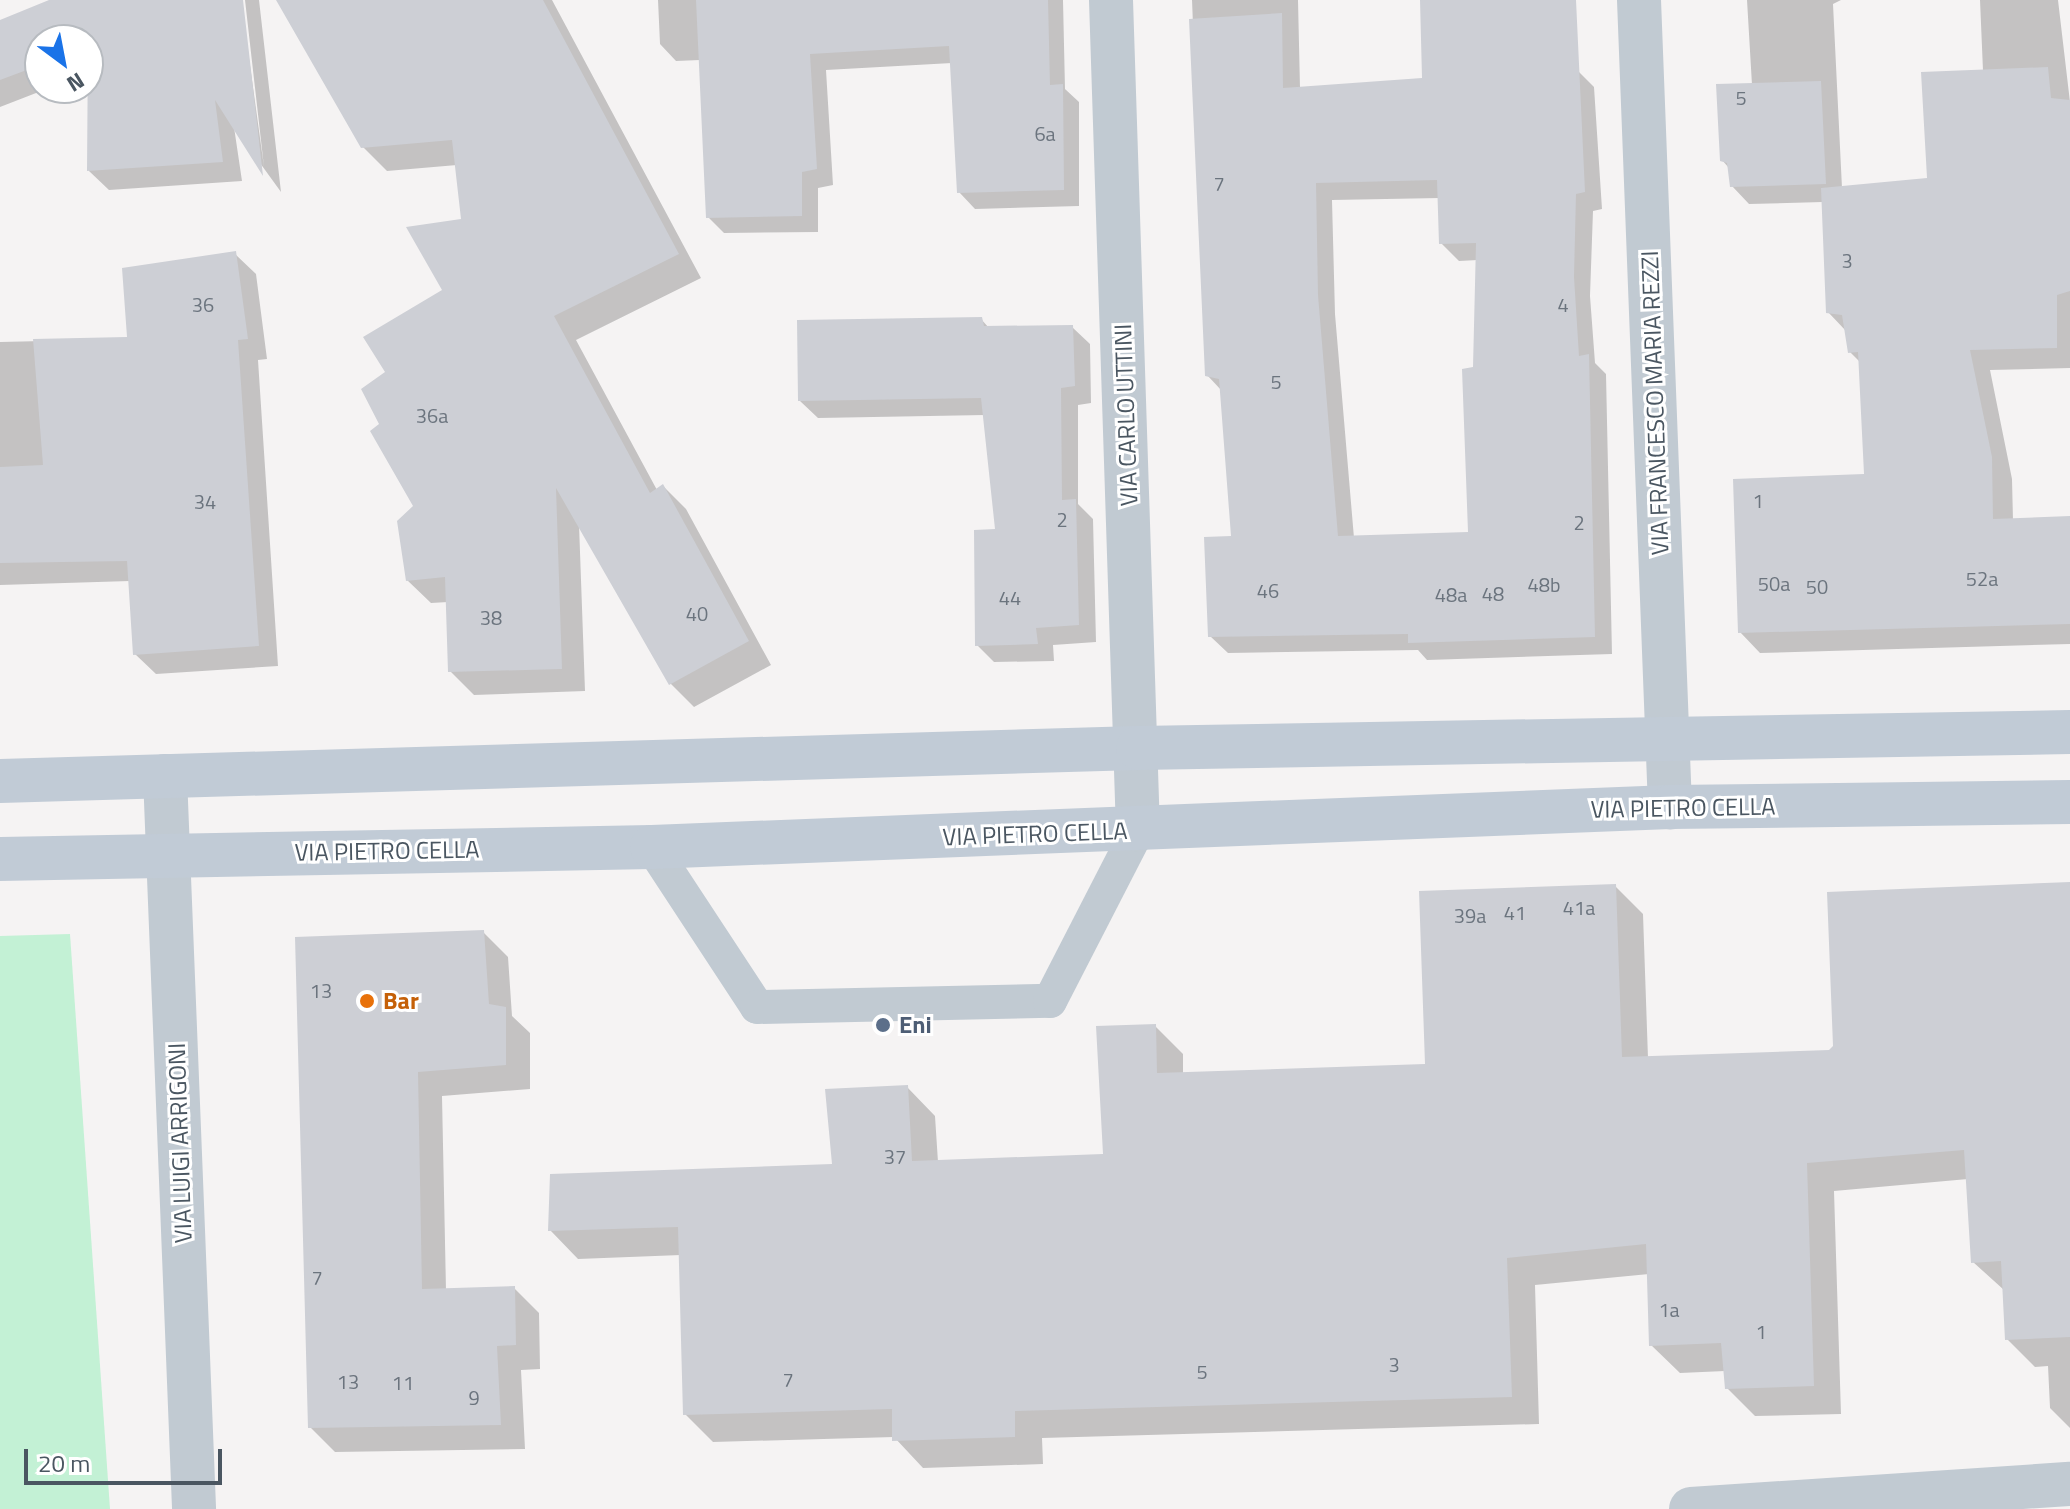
<!DOCTYPE html>
<html>
<head>
<meta charset="utf-8">
<style>
  body { margin:0 }
  #map { position:relative; width:2070px; height:1509px; overflow:hidden; background:#f5f3f3; font-family:"Titillium Web",sans-serif }
  div>[style] { position:absolute }
  [style*='--x'] { left:calc(var(--x)*1px); top:calc(var(--y)*1px); width:calc(var(--w)*1px); rotate:calc(var(--a)*1deg) }
  .green>* { inset:0; background:#c3f1d5 }
  .shadow>* { inset:0; background:#0003 }
  .building>* { inset:0; background:#cdcfd5 }
  .service>* { height:34px; margin:-17px; padding:0 17px; transform-origin:17px; border-radius:17px; background:#c1cad2 }
  .minor>* { height:44px; margin:-22px; padding:0 22px; transform-origin:22px; border-radius:22px; background:#c1cad2 }
  .secondary>* { height:44px; margin:-22px; padding:0 22px; transform-origin:22px; border-radius:22px; background:#c1cbd6 }
  .dots>* { width:22px; height:22px; translate:-50% -50%; box-sizing:border-box; border:4px solid #fff; border-radius:50% }
  span { translate:-50% -50%; white-space:nowrap; text-align:center; line-height:1.15; -webkit-text-stroke:6px #fff; paint-order:stroke }
  .number-label { font-size:20px; color:#6b747e }
  .number-label span { -webkit-text-stroke-width:0 }
  .street-label { font-size:24px; color:#4a5661 }
  .food-label { font-size:24px; color:#c56008; font-weight:700 }
  .left { translate:0 -50%; text-align:left }
  .service-label { font-size:24px; color:#4e5e75; font-weight:700 }
  .north { position:absolute; left:24px; top:24px; width:80px; height:80px; box-sizing:border-box; background:#fff; border:2px solid #b7bbc0; border-radius:50%; rotate:148deg; font-size:22px; font-weight:700; line-height:32px; text-align:center; color:#4a5661 }
  .north::after { content:''; display:block; margin:auto; width:28px; height:36px; background:#1a73e8; clip-path:polygon(50% 0,100% 100%,50% 72%,0 100%) }
  .scale { position:absolute; left:24px; top:1449px; width:198px; height:36px; box-sizing:border-box; border:4px solid #4a5661; border-top:0; padding-left:10px; font-size:24px; line-height:28px; white-space:nowrap; color:#4a5661; -webkit-text-stroke:6px #fff; paint-order:stroke }
</style>
</head>
<body>
<div id="map">
  <div class="green">
    <div style="clip-path:polygon(70px 934px,110px 1509px,0 1509px,0 936px)"></div>
  </div>
  <div class="shadow">
    <div style="clip-path:polygon(64px 0,241px 0,264px 167px,245px 0,259px 0,281px 192px,234px 127px,242px 181px,109px 190px,89px 171px,88px 40px,40px 40px,40px 88px,49px 88px,0 107px,0 25px)"></div>
    <div style="clip-path:polygon(279px 0,552px 0,701px 278px,576px 340px,657px 490px,663px 486px,686px 509px,771px 665px,694px 707px,671px 684px,579px 524px,585px 691px,474px 695px,450px 671px,448px 602px,431px 603px,407px 580px,416px 507px,381px 425px,388px 373px,445px 291px,463px 221px,457px 165px,387px 171px,363px 147px)"></div>
    <div style="clip-path:polygon(658px 0,1063px 0,1065px 89px,1079px 102px,1079px 206px,975px 209px,959px 192px,952px 63px,826px 70px,833px 185px,818px 188px,818px 232px,724px 233px,708px 217px,700px 60px,676px 61px,660px 44px)"></div>
    <div style="clip-path:polygon(evenodd,1192px 0,1333px 0,1298px 0,1300px 88px,1576px 69px,1594px 87px,1602px 209px,1593px 211px,1590px 296px,1595px 363px,1606px 374px,1612px 654px,1427px 660px,1418px 650px,1228px 653px,1210px 636px,1233px 538px,1222px 391px,1207px 375px,1192px 0,1440px 198px,1441px 243px,1459px 261px,1478px 260px,1470px 534px,1354px 538px,1335px 314px,1332px 200px,1440px 198px)"></div>
    <div style="clip-path:polygon(1747px 0,1841px 0,1833px 4px,1842px 188px,1929px 179px,1983px 71px,1980px 0,2058px 0,2070px 102px,2070px 368px,1990px 370px,2012px 479px,2013px 520px,2070px 518px,2070px 644px,1760px 653px,1740px 632px,1866px 476px,1860px 362px,1850px 352px,1846px 331px,1828px 312px,1823px 202px,1749px 204px,1732px 186px,1729px 168px,1722px 160px,1752px 85px)"></div>
    <div style="clip-path:polygon(235px 254px,256px 274px,267px 359px,258px 360px,278px 666px,156px 674px,135px 654px,130px 581px,0 585px,0 342px,129px 339px)"></div>
    <div style="clip-path:polygon(981px 319px,989px 328px,1072px 327px,1090px 344px,1091px 403px,1078px 405px,1078px 504px,1093px 519px,1096px 642px,1053px 645px,1054px 661px,994px 662px,977px 645px,997px 531px,985px 415px,818px 418px,800px 401px)"></div>
    <div style="clip-path:polygon(2070px 884px,2070px 1428px,2050px 1408px,2048px 1366px,2035px 1367px,2007px 1339px,2004px 1290px,1973px 1262px,1968px 1179px,1834px 1191px,1841px 1414px,1755px 1416px,1727px 1388px,1725px 1371px,1680px 1373px,1651px 1345px,1649px 1274px,1535px 1285px,1539px 1424px,1042px 1438px,1043px 1464px,923px 1468px,894px 1437px,713px 1442px,685px 1414px,681px 1255px,578px 1259px,550px 1230px,834px 1166px,907px 1087px,935px 1116px,938px 1162px,1105px 1156px,1155px 1026px,1183px 1054px,1183px 1075px,1427px 1066px,1615px 886px,1643px 914px,1648px 1058px,1829px 1052px)"></div>
    <div style="clip-path:polygon(483px 932px,508px 957px,512px 1016px,530px 1033px,530px 1089px,442px 1096px,446px 1290px,514px 1288px,539px 1313px,540px 1369px,521px 1370px,525px 1449px,335px 1452px,310px 1427px,297px 939px)"></div>
  </div>
  <div class="building">
    <div style="clip-path:polygon(49px 0,243px 0,263px 176px,215px 100px,223px 162px,87px 171px,88px 40px,40px 40px,40px 65px,0 80px,0 20px)"></div>
    <div style="clip-path:polygon(276px 0,543px 0,679px 254px,554px 316px,650px 493px,663px 484px,749px 641px,669px 685px,556px 488px,562px 669px,448px 672px,445px 577px,406px 581px,397px 521px,413px 506px,370px 431px,379px 424px,361px 389px,385px 372px,363px 337px,442px 290px,406px 227px,461px 219px,452px 140px,361px 148px)"></div>
    <div style="clip-path:polygon(696px 0,1048px 0,1050px 85px,1063px 84px,1064px 190px,957px 193px,949px 46px,810px 54px,817px 169px,802px 172px,802px 216px,706px 218px)"></div>
    <div style="clip-path:polygon(evenodd,1420px 0,1576px 0,1585px 192px,1576px 194px,1574px 277px,1579px 356px,1589px 354px,1595px 637px,1408px 643px,1408px 634px,1208px 637px,1204px 537px,1231px 536px,1219px 379px,1205px 376px,1189px 19px,1282px 13px,1283px 88px,1422px 78px,1420px 0,1437px 180px,1439px 244px,1476px 243px,1473px 367px,1462px 369px,1468px 532px,1338px 536px,1318px 295px,1316px 183px,1437px 180px)"></div>
    <div style="clip-path:polygon(2048px 67px,2051px 98px,2070px 100px,2070px 291px,2057px 295px,2057px 348px,1970px 350px,1992px 457px,1993px 519px,2070px 516px,2070px 624px,1738px 633px,1733px 479px,1864px 474px,1858px 352px,1848px 353px,1842px 315px,1826px 313px,1821px 188px,1927px 178px,1921px 72px)"></div>
    <div style="clip-path:polygon(1821px 81px,1826px 184px,1730px 187px,1727px 163px,1720px 161px,1716px 84px)"></div>
    <div style="clip-path:polygon(236px 251px,248px 339px,238px 340px,259px 646px,133px 655px,127px 561px,0 563px,0 467px,43px 465px,33px 339px,127px 337px,122px 268px)"></div>
    <div style="clip-path:polygon(982px 317px,984px 326px,1073px 325px,1075px 386px,1061px 388px,1062px 500px,1076px 499px,1079px 625px,1036px 628px,1038px 644px,975px 646px,974px 530px,995px 529px,981px 398px,798px 401px,797px 320px)"></div>
    <div style="clip-path:polygon(2070px 882px,2070px 1337px,2005px 1340px,2001px 1261px,1971px 1263px,1964px 1150px,1807px 1163px,1814px 1386px,1725px 1389px,1721px 1343px,1649px 1346px,1646px 1244px,1507px 1258px,1512px 1397px,1015px 1411px,1015px 1437px,892px 1441px,892px 1409px,683px 1415px,678px 1227px,548px 1231px,550px 1174px,832px 1164px,825px 1089px,908px 1085px,912px 1161px,1103px 1154px,1096px 1026px,1156px 1024px,1157px 1073px,1425px 1064px,1419px 891px,1616px 884px,1622px 1057px,1829px 1050px,1833px 1046px,1827px 892px)"></div>
    <div style="clip-path:polygon(484px 930px,489px 1004px,506px 1007px,506px 1065px,418px 1072px,422px 1289px,515px 1286px,516px 1345px,497px 1346px,501px 1425px,308px 1428px,295px 937px)"></div>
  </div>
  <div class="service">
    <div style="--x:652;--y:847;--w:191;--a:56.7"></div>
    <div style="--x:757;--y:1007;--w:293;--a:-1.2"></div>
    <div style="--x:1050;--y:1001;--w:192;--a:-62.8"></div>
  </div>
  <div class="minor">
    <div style="--x:1111;--y:0;--w:830;--a:88.14"></div>
    <div style="--x:1639;--y:0;--w:808;--a:87.8"></div>
    <div style="--x:165;--y:776;--w:734;--a:87.73"></div>
    <div style="--x:1691;--y:1509;--w:380;--a:-3.8"></div>
  </div>
  <div class="secondary">
    <div style="--x:0;--y:781;--w:1138;--a:-1.66"></div>
    <div style="--x:1138;--y:748;--w:932;--a:-0.98"></div>
    <div style="--x:0;--y:859;--w:652;--a:-1.05"></div>
    <div style="--x:652;--y:847;--w:1019;--a:-2.25"></div>
    <div style="--x:1670;--y:807;--w:400;--a:-0.7"></div>
  </div>
  <div class="dots">
    <div style="left:367px;top:1001px;background:#e8710a"></div>
    <div style="left:883px;top:1025px;background:#5c6f8a"></div>
  </div>
  <div class="number-label">
    <span style="left:1741px;top:97px">5</span>
    <span style="left:1045px;top:133px">6a</span>
    <span style="left:1219px;top:183px">7</span>
    <span style="left:1847px;top:260px">3</span>
    <span style="left:203px;top:304px">36</span>
    <span style="left:1563px;top:304px">4</span>
    <span style="left:1276px;top:381px">5</span>
    <span style="left:432px;top:415px">36a</span>
    <span style="left:1758px;top:500px">1</span>
    <span style="left:205px;top:501px">34</span>
    <span style="left:1062px;top:519px">2</span>
    <span style="left:1579px;top:522px">2</span>
    <span style="left:1982px;top:578px">52a</span>
    <span style="left:1774px;top:583px">50a</span>
    <span style="left:1544px;top:584px">48b</span>
    <span style="left:1817px;top:586px">50</span>
    <span style="left:1268px;top:590px">46</span>
    <span style="left:1493px;top:593px">48</span>
    <span style="left:1451px;top:594px">48a</span>
    <span style="left:1010px;top:597px">44</span>
    <span style="left:697px;top:613px">40</span>
    <span style="left:491px;top:617px">38</span>
    <span style="left:1579px;top:907px">41a</span>
    <span style="left:1515px;top:912px">41</span>
    <span style="left:1470px;top:915px">39a</span>
    <span style="left:321px;top:990px">13</span>
    <span style="left:895px;top:1156px">37</span>
    <span style="left:317px;top:1277px">7</span>
    <span style="left:1669px;top:1309px">1a</span>
    <span style="left:1761px;top:1331px">1</span>
    <span style="left:1394px;top:1364px">3</span>
    <span style="left:1202px;top:1371px">5</span>
    <span style="left:788px;top:1379px">7</span>
    <span style="left:348px;top:1381px">13</span>
    <span style="left:403px;top:1382px">11</span>
    <span style="left:474px;top:1397px">9</span>
  </div>
  <div class="street-label">
    <span style="left:1655px;top:403px;rotate:-92deg">VIA FRANCESCO MARIA REZZI</span>
    <span style="left:1126px;top:415px;rotate:-92deg">VIA CARLO UTTINI</span>
    <span style="left:1683px;top:808px;rotate:-1deg">VIA PIETRO CELLA</span>
    <span style="left:1035px;top:834px;rotate:-2deg">VIA PIETRO CELLA</span>
    <span style="left:387px;top:851px;rotate:-1deg">VIA PIETRO CELLA</span>
    <span style="left:180px;top:1143px;rotate:-92deg">VIA LUIGI ARRIGONI</span>
  </div>
  <div class="food-label">
    <span class="left" style="left:383px;top:1001px">Bar</span>
  </div>
  <div class="service-label">
    <span class="left" style="left:899px;top:1025px">Eni</span>
  </div>
  <div class="north">N</div>
  <div class="scale">20 m</div>
</div>
</body>
</html>
